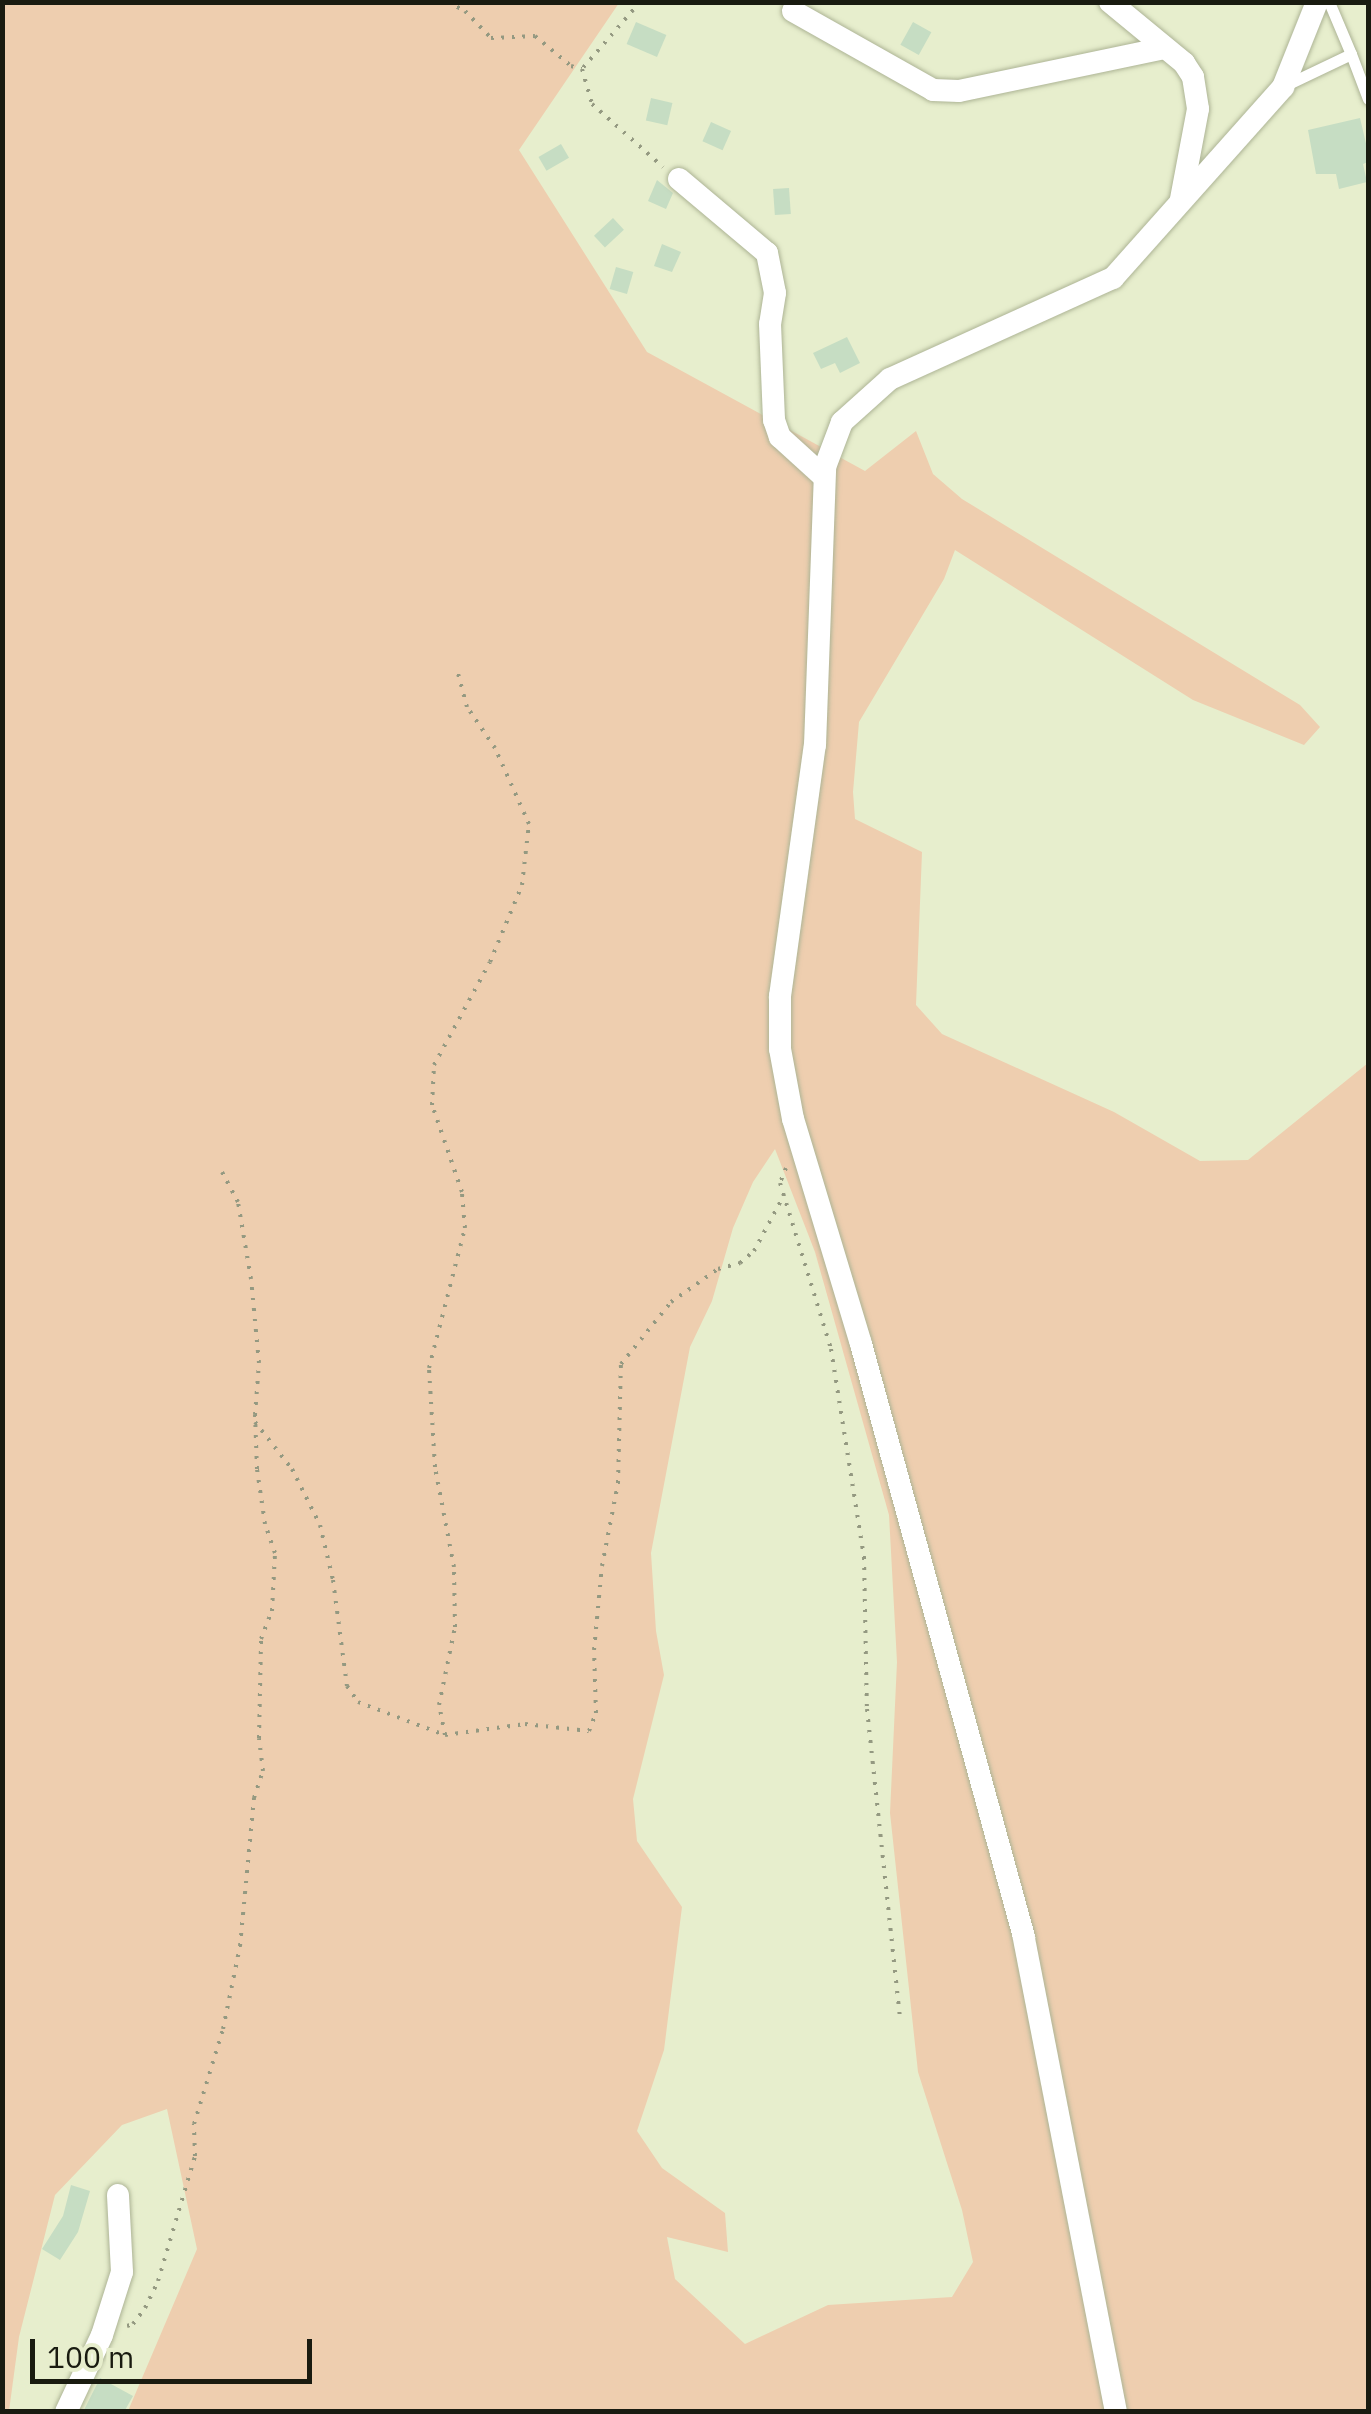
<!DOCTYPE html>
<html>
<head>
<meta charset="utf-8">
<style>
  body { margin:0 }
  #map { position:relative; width:1371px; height:2414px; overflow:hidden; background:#e7eecd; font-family:"IBM Plex Sans",sans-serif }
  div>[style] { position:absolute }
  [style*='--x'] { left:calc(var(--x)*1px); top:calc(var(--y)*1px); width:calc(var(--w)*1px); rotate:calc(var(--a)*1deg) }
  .green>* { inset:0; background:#eeceaf }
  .building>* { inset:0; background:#c6ddc3; transform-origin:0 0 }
  .path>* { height:4px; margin-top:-2px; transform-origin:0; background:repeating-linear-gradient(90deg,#949981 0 2.5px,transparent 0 10.5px) }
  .roads { filter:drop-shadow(0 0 2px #adb495) drop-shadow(0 0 2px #adb495) }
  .lane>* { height:11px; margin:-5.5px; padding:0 5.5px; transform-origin:5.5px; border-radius:5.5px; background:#fff }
  .street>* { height:22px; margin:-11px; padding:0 11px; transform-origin:11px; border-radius:11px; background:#fff }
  span { translate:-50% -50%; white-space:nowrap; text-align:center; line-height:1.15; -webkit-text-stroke:9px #e7eecd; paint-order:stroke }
  .frame { position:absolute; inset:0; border:5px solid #191b10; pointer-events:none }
  .scale { position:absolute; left:30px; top:2339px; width:282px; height:45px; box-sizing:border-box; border:5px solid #191b10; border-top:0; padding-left:12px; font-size:30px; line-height:35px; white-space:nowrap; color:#191b10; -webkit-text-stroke:8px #e7eecd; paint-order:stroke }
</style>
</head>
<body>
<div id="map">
  <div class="green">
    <div style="clip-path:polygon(evenodd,3px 3px,619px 3px,519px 150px,647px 352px,865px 471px,916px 431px,933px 474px,962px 499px,1300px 705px,1320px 727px,1304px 745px,1193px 700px,955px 550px,944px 579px,859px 722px,853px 792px,855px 819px,922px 852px,916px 1005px,942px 1034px,1114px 1112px,1200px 1161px,1248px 1160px,1368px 1063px,1368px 2411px,128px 2411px,197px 2249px,167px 2109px,122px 2125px,55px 2195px,19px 2337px,9px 2411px,3px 2412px,3px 3px,775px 1149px,815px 1252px,889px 1515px,897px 1662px,890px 1813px,918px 2072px,962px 2210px,973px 2262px,952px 2297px,828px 2305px,745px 2344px,675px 2279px,667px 2237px,728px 2252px,725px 2213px,662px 2168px,637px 2131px,664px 2050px,682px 1907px,637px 1841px,633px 1799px,664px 1675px,656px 1631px,651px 1553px,690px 1347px,712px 1301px,733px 1228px,753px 1182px,775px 1149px)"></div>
  </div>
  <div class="building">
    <div style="left:636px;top:22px;width:33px;height:24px;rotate:23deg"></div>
    <div style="left:913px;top:22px;width:21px;height:26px;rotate:29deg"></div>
    <div style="left:651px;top:98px;width:22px;height:23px;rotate:13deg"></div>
    <div style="clip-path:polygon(1360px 118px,1368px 152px,1368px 162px,1363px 164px,1367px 182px,1339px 189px,1336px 174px,1316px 174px,1308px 130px)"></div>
    <div style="left:711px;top:122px;width:22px;height:21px;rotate:24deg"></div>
    <div style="left:561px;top:144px;width:16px;height:26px;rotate:60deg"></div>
    <div style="clip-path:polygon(657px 180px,673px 193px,666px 209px,648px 201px)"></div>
    <div style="left:789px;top:188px;width:26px;height:16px;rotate:86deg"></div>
    <div style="left:613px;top:218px;width:16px;height:26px;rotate:47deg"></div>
    <div style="clip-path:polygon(662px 244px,681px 252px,672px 272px,654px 266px)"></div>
    <div style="left:616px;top:267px;width:18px;height:23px;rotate:16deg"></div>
    <div style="clip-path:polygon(847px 337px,860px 363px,840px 373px,835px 363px,821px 369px,813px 353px)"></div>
    <div style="clip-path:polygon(71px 2185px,90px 2191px,78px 2232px,60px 2260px,42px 2249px,63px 2216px)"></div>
    <div style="clip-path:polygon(100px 2378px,133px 2396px,124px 2412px,83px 2412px)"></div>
  </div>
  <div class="path">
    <div style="--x:448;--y:2;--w:19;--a:28"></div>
    <div style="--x:465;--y:11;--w:37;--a:46"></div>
    <div style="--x:491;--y:38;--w:44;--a:-2.6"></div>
    <div style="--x:535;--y:36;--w:47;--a:39.8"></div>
    <div style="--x:571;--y:66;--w:11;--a:15"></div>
    <div style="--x:640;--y:2;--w:89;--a:130.9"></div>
    <div style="--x:582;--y:69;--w:36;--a:74"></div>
    <div style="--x:592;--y:104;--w:95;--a:41.6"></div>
    <div style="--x:786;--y:1168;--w:16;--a:112"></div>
    <div style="--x:780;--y:1183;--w:174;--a:72.9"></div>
    <div style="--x:831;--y:1349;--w:211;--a:81"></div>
    <div style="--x:864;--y:1557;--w:152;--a:88.9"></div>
    <div style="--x:867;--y:1709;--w:312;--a:83.9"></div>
    <div style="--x:255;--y:1422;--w:60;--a:51.8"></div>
    <div style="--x:292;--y:1469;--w:63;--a:63.4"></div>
    <div style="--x:320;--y:1525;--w:57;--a:76.7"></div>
    <div style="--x:333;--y:1580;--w:107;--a:82.5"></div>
    <div style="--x:347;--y:1686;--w:19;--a:55"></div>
    <div style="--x:358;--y:1702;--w:93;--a:20.8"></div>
    <div style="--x:445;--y:1735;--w:81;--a:-7.8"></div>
    <div style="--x:525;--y:1724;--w:64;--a:6.2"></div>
    <div style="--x:589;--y:1731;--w:19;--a:-69"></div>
    <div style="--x:596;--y:1713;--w:63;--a:-91.8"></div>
    <div style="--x:594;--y:1650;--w:84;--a:-84.6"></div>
    <div style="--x:602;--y:1566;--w:85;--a:-79.1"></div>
    <div style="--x:618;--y:1483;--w:119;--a:-88.6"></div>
    <div style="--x:621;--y:1364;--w:80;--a:-51.1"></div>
    <div style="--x:671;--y:1302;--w:57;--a:-35.1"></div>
    <div style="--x:718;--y:1269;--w:23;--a:-15"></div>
    <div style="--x:740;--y:1263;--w:18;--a:-41"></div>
    <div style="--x:754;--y:1251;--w:64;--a:-61.8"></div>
    <div style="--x:445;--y:1735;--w:31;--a:-101"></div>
    <div style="--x:439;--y:1705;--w:80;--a:-78.4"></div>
    <div style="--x:455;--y:1627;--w:60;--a:-91"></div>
    <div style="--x:454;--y:1567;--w:102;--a:-100.8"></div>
    <div style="--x:435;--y:1467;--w:99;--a:-93.5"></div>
    <div style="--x:429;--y:1368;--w:145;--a:-75.6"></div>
    <div style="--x:465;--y:1228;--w:36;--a:-95"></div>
    <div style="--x:462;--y:1192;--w:92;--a:-109"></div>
    <div style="--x:432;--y:1105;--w:40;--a:-87.1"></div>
    <div style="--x:434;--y:1065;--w:117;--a:-61.5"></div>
    <div style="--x:490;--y:962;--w:83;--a:-67.4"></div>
    <div style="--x:522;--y:885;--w:61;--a:-83.5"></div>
    <div style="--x:529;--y:824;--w:83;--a:-114.1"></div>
    <div style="--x:495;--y:748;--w:50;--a:-124.3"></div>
    <div style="--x:467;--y:707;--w:35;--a:-105"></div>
    <div style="--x:127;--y:2326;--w:6;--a:-18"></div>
    <div style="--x:133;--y:2324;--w:20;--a:-53"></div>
    <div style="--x:145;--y:2308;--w:30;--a:-64"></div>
    <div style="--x:158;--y:2281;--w:130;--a:-73.5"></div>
    <div style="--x:195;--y:2156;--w:32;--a:-92"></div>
    <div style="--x:194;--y:2124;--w:99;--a:-73"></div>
    <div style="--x:223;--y:2029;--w:85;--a:-78.4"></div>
    <div style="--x:240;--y:1946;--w:149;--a:-84.6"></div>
    <div style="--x:254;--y:1798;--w:28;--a:-72"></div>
    <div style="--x:263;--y:1771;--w:33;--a:-97"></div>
    <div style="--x:259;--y:1738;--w:99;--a:-88.8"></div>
    <div style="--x:261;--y:1639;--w:30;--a:-69"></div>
    <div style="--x:272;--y:1611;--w:58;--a:-87"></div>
    <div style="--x:275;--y:1553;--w:31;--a:-109"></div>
    <div style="--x:265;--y:1524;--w:56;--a:-98.3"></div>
    <div style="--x:257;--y:1469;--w:54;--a:-92.1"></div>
    <div style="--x:255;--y:1415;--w:52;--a:-85.6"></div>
    <div style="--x:259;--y:1363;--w:84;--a:-95.4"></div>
    <div style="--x:251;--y:1279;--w:78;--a:-99.6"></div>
    <div style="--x:238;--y:1202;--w:34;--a:-118"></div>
  </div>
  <div class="roads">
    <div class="lane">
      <div style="--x:1351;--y:54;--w:48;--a:69.3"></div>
      <div style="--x:1286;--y:85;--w:72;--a:-25.5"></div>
      <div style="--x:1351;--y:54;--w:56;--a:-112.9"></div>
    </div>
    <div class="street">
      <div style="--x:1110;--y:2;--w:96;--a:39.5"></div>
      <div style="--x:1184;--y:63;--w:17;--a:57"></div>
      <div style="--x:1193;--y:77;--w:32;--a:81"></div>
      <div style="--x:1198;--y:109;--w:92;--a:100.7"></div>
      <div style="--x:793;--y:11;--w:161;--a:29.4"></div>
      <div style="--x:933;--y:90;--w:26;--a:2"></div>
      <div style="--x:959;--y:91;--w:210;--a:-11.8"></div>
      <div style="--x:679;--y:179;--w:115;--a:40.1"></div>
      <div style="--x:767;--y:253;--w:41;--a:78.7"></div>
      <div style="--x:775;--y:293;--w:31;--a:99"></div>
      <div style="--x:770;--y:324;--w:96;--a:87.6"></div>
      <div style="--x:774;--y:420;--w:18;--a:71"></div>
      <div style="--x:780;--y:437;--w:59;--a:42.3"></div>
      <div style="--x:66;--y:2412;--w:85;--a:-64.9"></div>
      <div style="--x:102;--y:2335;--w:66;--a:-72.4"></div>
      <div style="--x:122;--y:2272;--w:77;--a:-93"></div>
      <div style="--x:1116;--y:2412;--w:484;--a:-101"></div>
      <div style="--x:1024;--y:1937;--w:615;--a:-105.37"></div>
      <div style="--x:861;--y:1344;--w:235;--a:-106.8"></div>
      <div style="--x:793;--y:1119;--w:71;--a:-100.5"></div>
      <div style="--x:780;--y:1049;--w:53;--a:-90"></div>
      <div style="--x:780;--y:996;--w:253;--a:-82.1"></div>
      <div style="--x:815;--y:745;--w:278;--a:-87.9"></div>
      <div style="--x:825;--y:467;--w:48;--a:-69.3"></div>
      <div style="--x:842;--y:422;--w:64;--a:-41.9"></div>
      <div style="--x:890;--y:379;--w:245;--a:-24.4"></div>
      <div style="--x:1113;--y:278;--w:256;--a:-48.3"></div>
      <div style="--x:1283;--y:87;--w:92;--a:-68.2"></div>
    </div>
  </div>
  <div class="frame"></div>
  <div class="scale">100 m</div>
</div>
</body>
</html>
